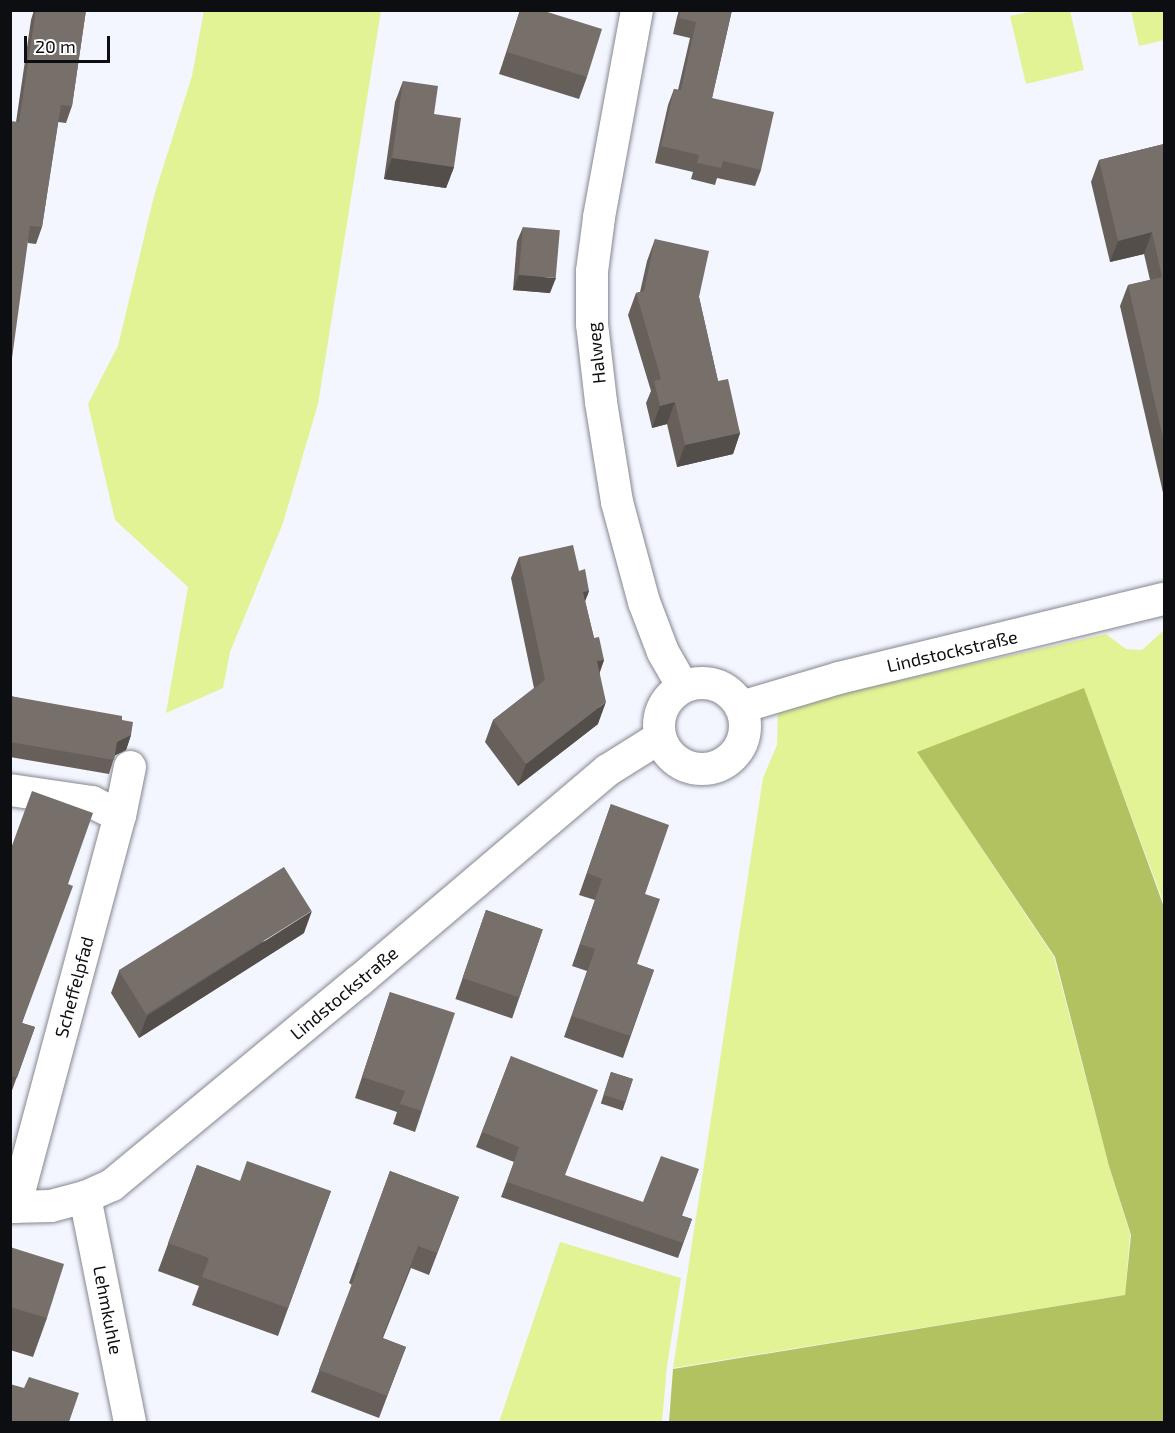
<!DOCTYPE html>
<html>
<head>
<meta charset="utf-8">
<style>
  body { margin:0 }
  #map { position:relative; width:1175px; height:1433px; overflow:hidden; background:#f3f5ff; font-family:"Exo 2",sans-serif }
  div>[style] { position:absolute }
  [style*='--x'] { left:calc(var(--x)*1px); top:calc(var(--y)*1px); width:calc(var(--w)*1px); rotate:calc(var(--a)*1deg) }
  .green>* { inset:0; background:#e1f394 }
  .forest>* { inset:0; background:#b2c260 }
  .roads { filter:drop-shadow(0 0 2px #868890) drop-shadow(0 0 2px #868890) }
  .minor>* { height:32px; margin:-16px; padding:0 16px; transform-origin:16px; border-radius:16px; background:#fff }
  .minor>.ring { margin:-16px; padding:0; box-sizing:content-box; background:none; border:32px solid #fff; border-radius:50% }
  .wall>* { inset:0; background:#665f5a; transform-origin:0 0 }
  .shaded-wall>* { inset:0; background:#534e4a }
  .building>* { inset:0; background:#776f69; transform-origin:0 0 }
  span { translate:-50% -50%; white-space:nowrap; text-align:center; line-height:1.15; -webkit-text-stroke:5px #fff; paint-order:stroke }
  .street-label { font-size:18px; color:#0d0e11 }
  .frame { position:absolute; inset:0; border:12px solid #0d0e11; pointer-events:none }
  .scale { position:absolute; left:24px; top:36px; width:86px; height:27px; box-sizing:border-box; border:3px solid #0d0e11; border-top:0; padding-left:8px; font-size:18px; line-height:21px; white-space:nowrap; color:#0d0e11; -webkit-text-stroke:4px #fff; paint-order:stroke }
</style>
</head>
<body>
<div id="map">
  <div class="green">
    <div style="clip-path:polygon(204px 10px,381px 11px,318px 404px,283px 523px,230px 652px,223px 688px,166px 713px,188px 587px,115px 520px,88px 404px,118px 346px,154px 196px,192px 76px)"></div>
    <div style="clip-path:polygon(1034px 11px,1070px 11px,1084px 70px,1026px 84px,1010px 16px)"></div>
    <div style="clip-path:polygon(1131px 11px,1164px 11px,1164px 40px,1139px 46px)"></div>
    <div style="clip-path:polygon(1164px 630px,1164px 904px,1084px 689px,918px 753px,1054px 957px,1109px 1166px,1130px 1234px,1125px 1295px,673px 1368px,763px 778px,777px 745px,778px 708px,1106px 634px,1126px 649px,1142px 650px)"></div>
    <div style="clip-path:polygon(560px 1242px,681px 1278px,667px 1366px,662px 1422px,499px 1422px)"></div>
  </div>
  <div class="forest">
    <div style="clip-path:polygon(1084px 688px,1164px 907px,1164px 1422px,669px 1422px,673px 1369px,1125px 1295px,1131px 1235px,1109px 1166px,1055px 957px,917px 752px)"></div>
  </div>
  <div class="roads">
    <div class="minor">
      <div style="--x:637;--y:10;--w:211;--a:100.4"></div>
      <div style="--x:599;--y:218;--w:53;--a:97.5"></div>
      <div style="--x:592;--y:271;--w:53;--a:90"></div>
      <div style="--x:592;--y:324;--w:79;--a:83.4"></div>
      <div style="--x:601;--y:402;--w:101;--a:80.9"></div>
      <div style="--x:617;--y:502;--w:104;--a:74.9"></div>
      <div style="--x:644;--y:602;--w:53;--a:69.2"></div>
      <div style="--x:663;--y:652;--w:40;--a:60.3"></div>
      <div class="ring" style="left:659px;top:683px;width:54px;height:54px"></div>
      <div style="--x:741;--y:707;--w:102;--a:-16.5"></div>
      <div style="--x:839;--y:678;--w:334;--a:-13.7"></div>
      <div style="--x:10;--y:790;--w:83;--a:8.3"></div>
      <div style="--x:92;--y:802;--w:31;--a:27"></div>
      <div style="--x:85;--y:1197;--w:229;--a:78.7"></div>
      <div style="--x:10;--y:1207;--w:41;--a:-1.4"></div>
      <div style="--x:51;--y:1206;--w:35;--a:-15"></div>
      <div style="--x:85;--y:1197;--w:30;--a:-24"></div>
      <div style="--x:112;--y:1185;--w:320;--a:-39.6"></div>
      <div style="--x:359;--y:981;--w:326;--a:-40.3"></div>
      <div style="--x:608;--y:770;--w:60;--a:-32.1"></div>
      <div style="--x:15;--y:1207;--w:405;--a:-75"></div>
      <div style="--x:120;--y:816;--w:50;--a:-78.5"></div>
    </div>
  </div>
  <div class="wall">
    <div style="clip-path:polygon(34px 10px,86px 10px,72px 106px,66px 123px,58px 122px,42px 227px,36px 244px,28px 243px,16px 122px,31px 20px)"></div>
    <div style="clip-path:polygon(520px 10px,587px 77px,579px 99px,499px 74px)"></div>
    <div style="clip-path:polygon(679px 10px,732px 10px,712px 98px,761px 170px,755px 186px,717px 178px,715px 185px,691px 179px,693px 172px,655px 163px,668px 105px,674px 89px,678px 90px,690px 38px,673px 34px,677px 17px)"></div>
    <div style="clip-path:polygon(403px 81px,434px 114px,454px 167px,446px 188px,384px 179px,395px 102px)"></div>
    <div style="clip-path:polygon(1164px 144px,1164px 497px,1120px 306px,1128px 285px,1150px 280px,1144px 254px,1110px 262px,1091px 182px,1099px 160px)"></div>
    <div style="clip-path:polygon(523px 227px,550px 293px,513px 290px,517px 241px)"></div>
    <div style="clip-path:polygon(655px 239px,699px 297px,718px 381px,740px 433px,733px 454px,677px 467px,667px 424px,652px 428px,646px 403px,651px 391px,628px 315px,636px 293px,640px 292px,647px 261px)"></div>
    <div style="clip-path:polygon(519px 557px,579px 571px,589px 591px,585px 601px,594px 638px,604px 660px,600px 672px,598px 724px,518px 786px,485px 742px,493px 720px,534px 688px,511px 578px)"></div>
    <div style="clip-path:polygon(10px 696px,122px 720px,131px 735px,126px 750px,115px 755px,109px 774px,10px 757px)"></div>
    <div style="clip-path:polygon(611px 804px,645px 894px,637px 964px,654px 970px,623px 1058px,564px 1037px,587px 971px,572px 966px,595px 900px,579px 895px)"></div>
    <div style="clip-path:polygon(10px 850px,68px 884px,22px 1023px,35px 1027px,10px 1096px)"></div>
    <div style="left:486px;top:910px;width:60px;height:94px;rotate:19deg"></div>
    <div style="clip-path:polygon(304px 933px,139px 1038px,111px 993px,119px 971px)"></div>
    <div style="clip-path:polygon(390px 992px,422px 1111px,415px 1132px,393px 1124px,397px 1112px,355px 1098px)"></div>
    <div style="clip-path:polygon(511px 1056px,565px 1176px,692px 1219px,678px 1258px,501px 1197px,514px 1162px,476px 1147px)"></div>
    <div style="left:611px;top:1072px;width:23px;height:33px;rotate:18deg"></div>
    <div style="clip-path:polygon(197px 1165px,240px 1181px,331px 1191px,278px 1336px,192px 1305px,199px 1286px,158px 1271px)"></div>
    <div style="clip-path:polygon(390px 1171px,459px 1197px,429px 1275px,411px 1268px,383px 1338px,406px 1347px,379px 1418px,311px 1392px,352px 1285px,349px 1283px)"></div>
    <div style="clip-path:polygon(10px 1247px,47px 1318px,33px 1357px,10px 1350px)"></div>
  </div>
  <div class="shaded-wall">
    <div style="clip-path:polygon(392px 158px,454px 167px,446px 188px,384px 179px)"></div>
    <div style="clip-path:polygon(1152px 232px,1144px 254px,1110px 262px,1118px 241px)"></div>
    <div style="clip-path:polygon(519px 275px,556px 278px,550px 293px,513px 290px)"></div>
    <div style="clip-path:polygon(675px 402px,667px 424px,652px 428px,660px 406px)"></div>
    <div style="clip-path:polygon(740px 433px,733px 454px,677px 467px,685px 445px)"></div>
    <div style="clip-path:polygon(589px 591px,581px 612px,583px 592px)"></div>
    <div style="clip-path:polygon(604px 660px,596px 681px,597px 661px)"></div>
    <div style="clip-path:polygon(606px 702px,598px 724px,518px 786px,526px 764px)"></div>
    <div style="clip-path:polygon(131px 735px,126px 750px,112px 757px,117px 742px)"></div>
    <div style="clip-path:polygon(312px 911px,304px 933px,139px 1038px,147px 1016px)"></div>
  </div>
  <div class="building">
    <div style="clip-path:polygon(36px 10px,86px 10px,72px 106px,61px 105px,42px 227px,30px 226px,10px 373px,10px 121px,19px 122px)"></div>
    <div style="clip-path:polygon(520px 10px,541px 10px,602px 29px,587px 77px,507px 52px)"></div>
    <div style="clip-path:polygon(681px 10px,732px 10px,712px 98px,774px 112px,761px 170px,723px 161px,721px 168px,697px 163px,699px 155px,661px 146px,674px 89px,681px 90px,696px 22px,679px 18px)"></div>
    <div style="clip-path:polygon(403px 81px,438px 86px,434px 114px,461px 118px,454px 167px,392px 158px)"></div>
    <div style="clip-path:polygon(1164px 144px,1164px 442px,1128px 285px,1162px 277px,1152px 232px,1118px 241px,1099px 160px)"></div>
    <div style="left:523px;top:227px;width:37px;height:48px;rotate:5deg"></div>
    <div style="clip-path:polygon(655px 239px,709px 251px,699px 297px,718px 381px,728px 379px,740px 433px,685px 445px,675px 402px,660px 406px,654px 381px,661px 379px,636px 293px,644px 291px)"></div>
    <div style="clip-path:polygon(573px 545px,579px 571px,585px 569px,589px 591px,583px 592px,594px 638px,599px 637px,604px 660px,597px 661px,606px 702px,526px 764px,493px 720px,545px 680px,519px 557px)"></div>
    <div style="clip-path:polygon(10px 696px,122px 716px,122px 720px,133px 722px,131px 735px,117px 742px,114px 760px,10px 742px)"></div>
    <div style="clip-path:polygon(32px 791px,93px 813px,68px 884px,73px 886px,22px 1023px,35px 1027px,17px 1078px,10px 1075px,10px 851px)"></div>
    <div style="clip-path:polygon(611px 804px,669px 825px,645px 894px,660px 899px,637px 964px,654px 970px,630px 1036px,572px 1016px,595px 949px,580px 944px,602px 879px,587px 873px)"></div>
    <div style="left:284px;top:867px;width:52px;height:195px;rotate:58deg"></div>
    <div style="left:486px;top:910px;width:60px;height:72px;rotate:19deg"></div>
    <div style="clip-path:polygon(390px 992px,455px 1013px,422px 1111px,400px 1104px,405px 1091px,362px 1077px)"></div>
    <div style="clip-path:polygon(511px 1056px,598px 1090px,565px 1175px,643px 1202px,661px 1156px,699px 1169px,682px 1216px,692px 1219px,683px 1243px,507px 1182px,519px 1147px,482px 1132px)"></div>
    <div style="left:611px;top:1072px;width:23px;height:24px;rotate:18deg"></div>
    <div style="clip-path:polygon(247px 1161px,331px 1191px,288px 1308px,202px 1277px,209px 1258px,168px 1243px,197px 1165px,240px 1181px)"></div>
    <div style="clip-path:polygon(390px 1171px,459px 1197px,437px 1253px,418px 1246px,382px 1338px,406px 1347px,387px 1396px,319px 1370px,360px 1263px,357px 1262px)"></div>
    <div style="clip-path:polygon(10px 1247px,64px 1264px,47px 1318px,10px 1307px)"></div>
    <div style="clip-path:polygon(29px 1377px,79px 1393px,69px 1422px,10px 1422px,10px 1384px,24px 1388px)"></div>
  </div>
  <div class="street-label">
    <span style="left:596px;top:353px;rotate:-96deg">Halweg</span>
    <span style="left:952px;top:651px;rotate:-13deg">Lindstockstraße</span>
    <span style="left:74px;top:987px;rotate:-75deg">Scheffelpfad</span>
    <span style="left:344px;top:993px;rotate:-40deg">Lindstockstraße</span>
    <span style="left:108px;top:1310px;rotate:79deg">Lehmkuhle</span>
  </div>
  <div class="frame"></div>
  <div class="scale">20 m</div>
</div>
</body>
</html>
